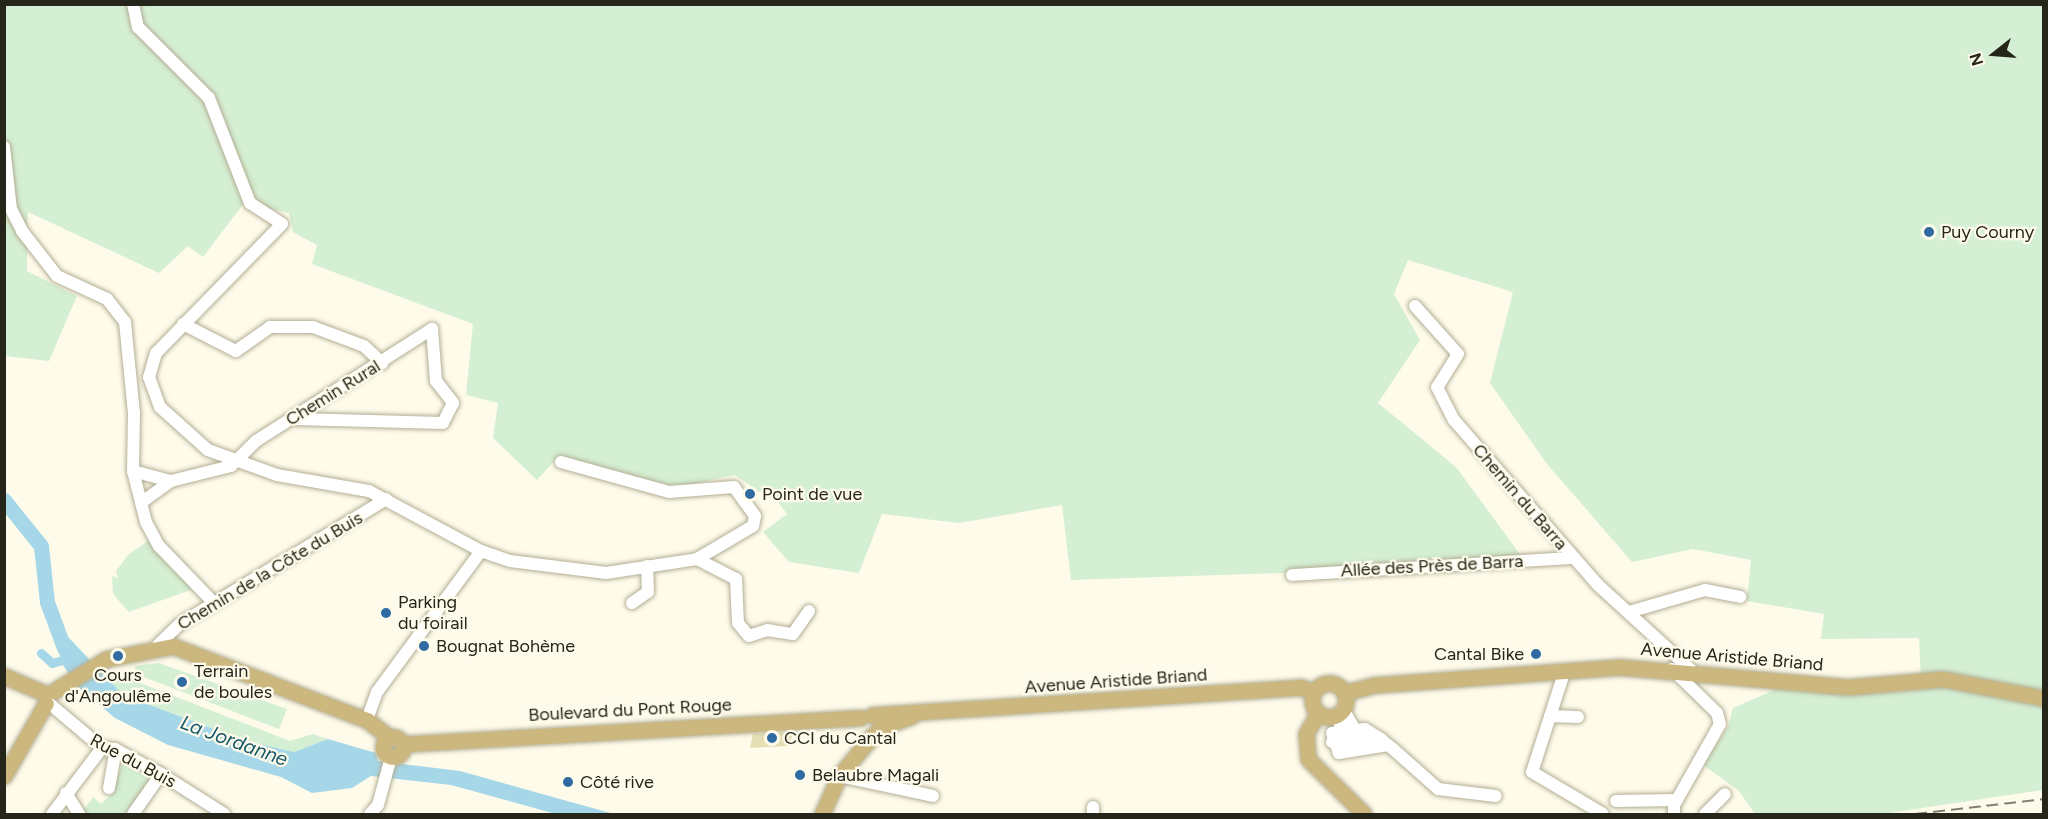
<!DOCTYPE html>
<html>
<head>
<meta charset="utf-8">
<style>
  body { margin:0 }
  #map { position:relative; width:2048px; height:819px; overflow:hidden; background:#fefbeb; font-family:Figtree,sans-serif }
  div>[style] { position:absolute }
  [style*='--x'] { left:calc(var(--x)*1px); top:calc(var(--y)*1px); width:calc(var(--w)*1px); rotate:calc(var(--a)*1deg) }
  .green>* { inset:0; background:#d4efd3 }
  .water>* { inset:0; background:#a5d7e8 }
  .canal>* { height:9px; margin:-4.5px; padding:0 4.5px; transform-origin:4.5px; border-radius:4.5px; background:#a5d7e8 }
  .river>* { height:15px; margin:-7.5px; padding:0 7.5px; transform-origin:7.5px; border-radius:7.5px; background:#a5d7e8 }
  .building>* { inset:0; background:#e6dfb4 }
  .roads { filter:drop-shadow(0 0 2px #b3ae94) drop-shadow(0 0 2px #b3ae94) }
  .minor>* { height:12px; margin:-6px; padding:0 6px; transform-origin:6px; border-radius:6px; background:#fff }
  .major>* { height:15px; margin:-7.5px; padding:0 7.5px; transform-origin:7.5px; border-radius:7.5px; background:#ccb87f }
  .major>.ring { margin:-7.5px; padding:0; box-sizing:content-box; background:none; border:15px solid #ccb87f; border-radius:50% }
  .rail>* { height:2px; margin-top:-1px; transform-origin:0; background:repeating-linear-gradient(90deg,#807f71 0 12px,transparent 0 18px) }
  .dots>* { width:16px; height:16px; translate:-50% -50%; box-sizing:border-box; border:3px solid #fefbeb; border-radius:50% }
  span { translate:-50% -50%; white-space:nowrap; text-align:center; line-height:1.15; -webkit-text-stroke:4.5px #fefbeb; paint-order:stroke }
  .poi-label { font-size:18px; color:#26251a }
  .left { translate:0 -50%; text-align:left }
  .right { translate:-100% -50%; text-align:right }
  .street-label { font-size:18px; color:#26251a }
  .water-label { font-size:20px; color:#16576a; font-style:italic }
  .frame { position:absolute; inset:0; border:6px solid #26251a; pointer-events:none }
  .north { position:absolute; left:1964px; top:24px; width:60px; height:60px; -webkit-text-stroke:4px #fefbeb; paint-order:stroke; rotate:253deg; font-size:16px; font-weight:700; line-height:24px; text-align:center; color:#26251a }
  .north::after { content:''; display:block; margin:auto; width:21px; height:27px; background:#26251a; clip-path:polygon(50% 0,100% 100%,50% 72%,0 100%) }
</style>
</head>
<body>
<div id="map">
  <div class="green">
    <div style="clip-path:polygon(5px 5px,2043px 5px,2043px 790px,1882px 814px,1755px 814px,1739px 791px,1703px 765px,1728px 727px,1733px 708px,1779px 688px,1900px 692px,1921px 681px,1919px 638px,1821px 639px,1824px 614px,1747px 601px,1751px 560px,1693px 549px,1632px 562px,1547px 464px,1490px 383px,1513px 292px,1408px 260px,1394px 294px,1420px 340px,1378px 403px,1456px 467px,1522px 557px,1283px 573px,1071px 580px,1062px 505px,959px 523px,882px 514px,859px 573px,789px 562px,763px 532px,787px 514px,769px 490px,759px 492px,735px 475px,678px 487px,558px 457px,537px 480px,493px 438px,498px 403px,466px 395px,473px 324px,312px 264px,317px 245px,293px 232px,289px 213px,244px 203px,203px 257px,188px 246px,159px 273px,28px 212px,27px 271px,77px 296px,49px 361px,5px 356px)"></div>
    <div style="clip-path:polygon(151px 539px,196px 588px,129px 612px,113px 594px,112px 576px,118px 578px,116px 571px,128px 555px)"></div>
    <div style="clip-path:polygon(159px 663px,287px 709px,279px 729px,136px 674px,135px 666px)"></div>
    <div style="clip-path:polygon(104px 669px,290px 741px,313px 734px,328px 739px,294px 752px,246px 741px,123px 695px,97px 674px)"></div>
    <div style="clip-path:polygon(123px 760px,153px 782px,129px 814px,81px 814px,93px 797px,101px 804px,113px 792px)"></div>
  </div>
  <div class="water">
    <div style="clip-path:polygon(56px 631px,70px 639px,123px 695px,246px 741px,294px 752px,328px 739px,376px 753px,378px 761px,460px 771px,614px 814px,556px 814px,451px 785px,371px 776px,352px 788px,312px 793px,281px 777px,168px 745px,115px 718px,76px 685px,61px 662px)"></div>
  </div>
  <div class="canal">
    <div style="--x:41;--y:653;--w:15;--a:42"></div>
    <div style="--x:52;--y:663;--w:18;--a:-16"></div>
  </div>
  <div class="river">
    <div style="--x:4;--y:500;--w:59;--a:51.2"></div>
    <div style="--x:41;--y:546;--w:56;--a:83.9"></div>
    <div style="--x:47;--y:602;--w:49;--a:69.7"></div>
  </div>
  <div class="building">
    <div style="clip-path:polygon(794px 732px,788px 746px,750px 748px,753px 734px)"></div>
  </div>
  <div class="roads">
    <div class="minor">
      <div style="--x:133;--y:4;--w:24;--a:78"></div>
      <div style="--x:138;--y:27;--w:100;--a:45"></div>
      <div style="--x:209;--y:98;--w:113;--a:68.7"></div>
      <div style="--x:250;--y:203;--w:38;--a:33"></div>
      <div style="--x:282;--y:224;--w:180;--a:134.3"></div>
      <div style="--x:156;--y:353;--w:25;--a:106"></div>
      <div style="--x:149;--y:377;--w:32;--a:70"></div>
      <div style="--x:160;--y:407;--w:64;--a:41.9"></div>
      <div style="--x:208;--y:450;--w:73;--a:19.9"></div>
      <div style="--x:277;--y:475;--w:93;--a:9.9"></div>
      <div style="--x:369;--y:491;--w:127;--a:28.2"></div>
      <div style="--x:481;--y:551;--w:175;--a:126.4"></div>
      <div style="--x:377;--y:692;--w:30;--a:110"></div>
      <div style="--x:4;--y:147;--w:62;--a:83.6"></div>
      <div style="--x:11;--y:209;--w:25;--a:63"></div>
      <div style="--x:22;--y:231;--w:57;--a:52.1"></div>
      <div style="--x:57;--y:276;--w:55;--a:24.7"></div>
      <div style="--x:107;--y:299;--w:29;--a:52"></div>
      <div style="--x:125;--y:322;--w:91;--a:84.4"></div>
      <div style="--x:134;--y:413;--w:58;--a:91"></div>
      <div style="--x:133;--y:471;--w:53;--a:75.7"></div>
      <div style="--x:146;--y:522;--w:27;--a:62"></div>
      <div style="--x:159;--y:546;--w:79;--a:46"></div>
      <div style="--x:1415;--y:306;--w:64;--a:48.1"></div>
      <div style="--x:1458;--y:354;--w:39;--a:122"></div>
      <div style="--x:1437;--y:387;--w:37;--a:63"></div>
      <div style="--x:1454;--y:420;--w:219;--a:48.9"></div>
      <div style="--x:1598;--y:585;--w:126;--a:42.4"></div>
      <div style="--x:183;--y:324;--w:59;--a:27"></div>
      <div style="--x:236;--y:351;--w:42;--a:-35.2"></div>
      <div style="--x:270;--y:327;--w:43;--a:0"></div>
      <div style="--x:313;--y:327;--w:54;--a:20.4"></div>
      <div style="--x:364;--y:346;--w:25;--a:43"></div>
      <div style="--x:561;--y:462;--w:112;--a:15.5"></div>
      <div style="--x:669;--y:492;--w:65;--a:-4.4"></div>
      <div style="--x:734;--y:487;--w:36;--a:54"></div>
      <div style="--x:755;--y:516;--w:10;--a:101"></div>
      <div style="--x:753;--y:526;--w:65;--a:149.5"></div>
      <div style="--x:133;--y:471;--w:39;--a:15"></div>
      <div style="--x:171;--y:481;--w:37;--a:144"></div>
      <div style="--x:171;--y:481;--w:62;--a:-14"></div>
      <div style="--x:231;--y:466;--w:35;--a:-45"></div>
      <div style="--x:256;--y:441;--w:209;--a:-32.5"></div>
      <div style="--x:432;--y:329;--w:52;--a:85.6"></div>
      <div style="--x:436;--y:381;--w:28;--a:52"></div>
      <div style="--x:453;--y:403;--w:22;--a:117"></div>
      <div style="--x:443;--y:423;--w:147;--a:-178.4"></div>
      <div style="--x:481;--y:551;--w:31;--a:19"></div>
      <div style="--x:510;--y:561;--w:97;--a:7.1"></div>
      <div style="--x:606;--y:573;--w:92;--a:-8.7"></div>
      <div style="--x:697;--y:559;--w:44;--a:27.1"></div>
      <div style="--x:736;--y:579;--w:44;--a:87.4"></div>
      <div style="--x:738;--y:623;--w:17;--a:50"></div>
      <div style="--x:749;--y:636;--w:19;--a:-18"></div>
      <div style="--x:767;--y:630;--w:26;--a:9"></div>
      <div style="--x:793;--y:634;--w:28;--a:-55"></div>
      <div style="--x:1292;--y:575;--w:282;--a:-3.5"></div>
      <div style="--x:632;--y:603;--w:19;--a:-35"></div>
      <div style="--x:648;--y:592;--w:26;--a:-92"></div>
      <div style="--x:1629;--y:612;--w:79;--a:-16.1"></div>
      <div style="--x:1705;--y:590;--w:36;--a:11"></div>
      <div style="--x:158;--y:645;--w:30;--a:-44"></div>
      <div style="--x:180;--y:624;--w:241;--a:-31.2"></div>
      <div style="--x:1672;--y:669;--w:63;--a:44.4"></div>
      <div style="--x:1717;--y:713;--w:11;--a:75"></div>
      <div style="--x:1720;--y:724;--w:93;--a:119.6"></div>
      <div style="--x:1674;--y:805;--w:9;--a:90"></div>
      <div style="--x:1565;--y:670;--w:107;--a:107.9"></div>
      <div style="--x:1532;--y:772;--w:82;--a:30.6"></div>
      <div style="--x:50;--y:704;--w:68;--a:40.2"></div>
      <div style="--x:102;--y:748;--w:13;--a:4"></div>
      <div style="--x:115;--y:749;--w:52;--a:28.5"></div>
      <div style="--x:161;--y:774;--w:75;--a:32.4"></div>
      <div style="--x:1343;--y:709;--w:22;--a:60"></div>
      <div style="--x:1550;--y:716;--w:28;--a:2"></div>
      <div style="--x:1329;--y:717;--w:9;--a:13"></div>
      <div style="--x:1338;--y:719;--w:11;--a:68"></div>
      <div style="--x:1332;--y:742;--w:44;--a:-7.8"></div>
      <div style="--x:1388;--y:745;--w:50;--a:170.7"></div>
      <div style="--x:1339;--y:753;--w:21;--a:-109"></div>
      <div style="--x:1332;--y:733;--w:33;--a:-7"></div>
      <div style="--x:1365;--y:729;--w:19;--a:32"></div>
      <div style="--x:1381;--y:739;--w:9;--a:41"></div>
      <div style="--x:1388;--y:745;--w:6;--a:39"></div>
      <div style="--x:1393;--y:749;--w:60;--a:41.6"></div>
      <div style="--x:1438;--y:789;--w:58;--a:6.9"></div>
      <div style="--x:839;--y:776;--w:96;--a:12"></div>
      <div style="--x:109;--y:788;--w:39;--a:-80"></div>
      <div style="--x:66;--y:793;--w:25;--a:58"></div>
      <div style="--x:1616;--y:801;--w:61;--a:-0.9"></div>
      <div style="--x:52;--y:814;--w:83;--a:-52.9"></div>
      <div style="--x:133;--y:814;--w:49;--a:-55"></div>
      <div style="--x:370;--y:814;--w:12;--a:-48"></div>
      <div style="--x:378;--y:805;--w:50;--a:-74.8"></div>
      <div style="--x:1093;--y:814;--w:7;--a:-90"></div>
      <div style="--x:1705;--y:814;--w:28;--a:-45"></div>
    </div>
    <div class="major">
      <div style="--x:4;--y:676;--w:43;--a:23"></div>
      <div class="ring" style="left:1312px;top:683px;width:19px;height:19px"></div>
      <div style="--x:54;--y:691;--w:61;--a:-31.6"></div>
      <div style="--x:106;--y:659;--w:68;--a:-11"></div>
      <div style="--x:173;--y:646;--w:208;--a:20.9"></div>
      <div style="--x:367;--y:720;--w:28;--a:38"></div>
      <div style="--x:1344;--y:693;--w:31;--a:-15"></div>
      <div style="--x:1374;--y:685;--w:246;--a:-4.2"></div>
      <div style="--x:1619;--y:667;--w:230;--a:5"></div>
      <div style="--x:1848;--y:687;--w:95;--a:-4.8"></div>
      <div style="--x:1943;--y:679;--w:103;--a:10.7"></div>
      <div style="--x:1318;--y:713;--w:24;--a:120"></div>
      <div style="--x:1306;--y:734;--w:25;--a:85"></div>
      <div style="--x:1308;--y:759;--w:78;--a:44.5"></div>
      <div style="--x:872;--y:715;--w:430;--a:-3.7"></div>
      <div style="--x:1301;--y:687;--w:13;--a:23"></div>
      <div style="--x:879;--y:728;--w:35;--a:-20"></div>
      <div class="ring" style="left:383px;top:737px;width:5px;height:5px"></div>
      <div style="--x:403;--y:744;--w:458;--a:-3.3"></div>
      <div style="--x:4;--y:776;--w:84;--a:-60.1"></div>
      <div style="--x:822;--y:814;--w:42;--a:-65.9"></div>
      <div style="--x:839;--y:776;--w:53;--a:-50.3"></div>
    </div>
  </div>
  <div class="rail">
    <div style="--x:1915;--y:814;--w:130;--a:-6.6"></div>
  </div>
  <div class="dots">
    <div style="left:1929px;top:232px;background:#2d6ba2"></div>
    <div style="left:750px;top:494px;background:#2d6ba2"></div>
    <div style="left:386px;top:613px;background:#2d6ba2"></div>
    <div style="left:424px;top:646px;background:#2d6ba2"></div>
    <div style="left:1536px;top:654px;background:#2d6ba2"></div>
    <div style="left:118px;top:656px;background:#2d6ba2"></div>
    <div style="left:182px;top:682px;background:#2d6ba2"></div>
    <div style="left:772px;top:738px;background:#2d6ba2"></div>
    <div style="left:800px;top:775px;background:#2d6ba2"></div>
    <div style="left:568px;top:782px;background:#2d6ba2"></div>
  </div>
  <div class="poi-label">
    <span class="left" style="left:1941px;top:232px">Puy Courny</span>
    <span class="left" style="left:762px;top:494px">Point de vue</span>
    <span class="left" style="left:398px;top:613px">Parking<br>du foirail</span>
    <span class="left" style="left:436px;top:646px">Bougnat Bohème</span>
    <span class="right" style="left:1524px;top:654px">Cantal Bike</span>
    <span class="left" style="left:194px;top:682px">Terrain<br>de boules</span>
    <span style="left:118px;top:686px">Cours<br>d'Angoulême</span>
    <span class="left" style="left:784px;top:738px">CCI du Cantal</span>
    <span class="left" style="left:812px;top:775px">Belaubre Magali</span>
    <span class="left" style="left:580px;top:782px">Côté rive</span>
  </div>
  <div class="street-label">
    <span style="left:333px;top:393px;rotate:-32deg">Chemin Rural</span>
    <span style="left:1520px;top:497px;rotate:49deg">Chemin du Barra</span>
    <span style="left:1432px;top:566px;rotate:-3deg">Allée des Près de Barra</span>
    <span style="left:270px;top:571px;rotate:-31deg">Chemin de la Côte du Buis</span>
    <span style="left:1732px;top:657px;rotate:5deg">Avenue Aristide Briand</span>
    <span style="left:1116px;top:681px;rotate:-4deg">Avenue Aristide Briand</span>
    <span style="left:630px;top:710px;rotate:-3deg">Boulevard du Pont Rouge</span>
    <span style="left:133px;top:761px;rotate:28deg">Rue du Buis</span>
  </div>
  <div class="water-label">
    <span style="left:234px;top:741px;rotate:20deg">La Jordanne</span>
  </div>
  <div class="frame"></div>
  <div class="north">N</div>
</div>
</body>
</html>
